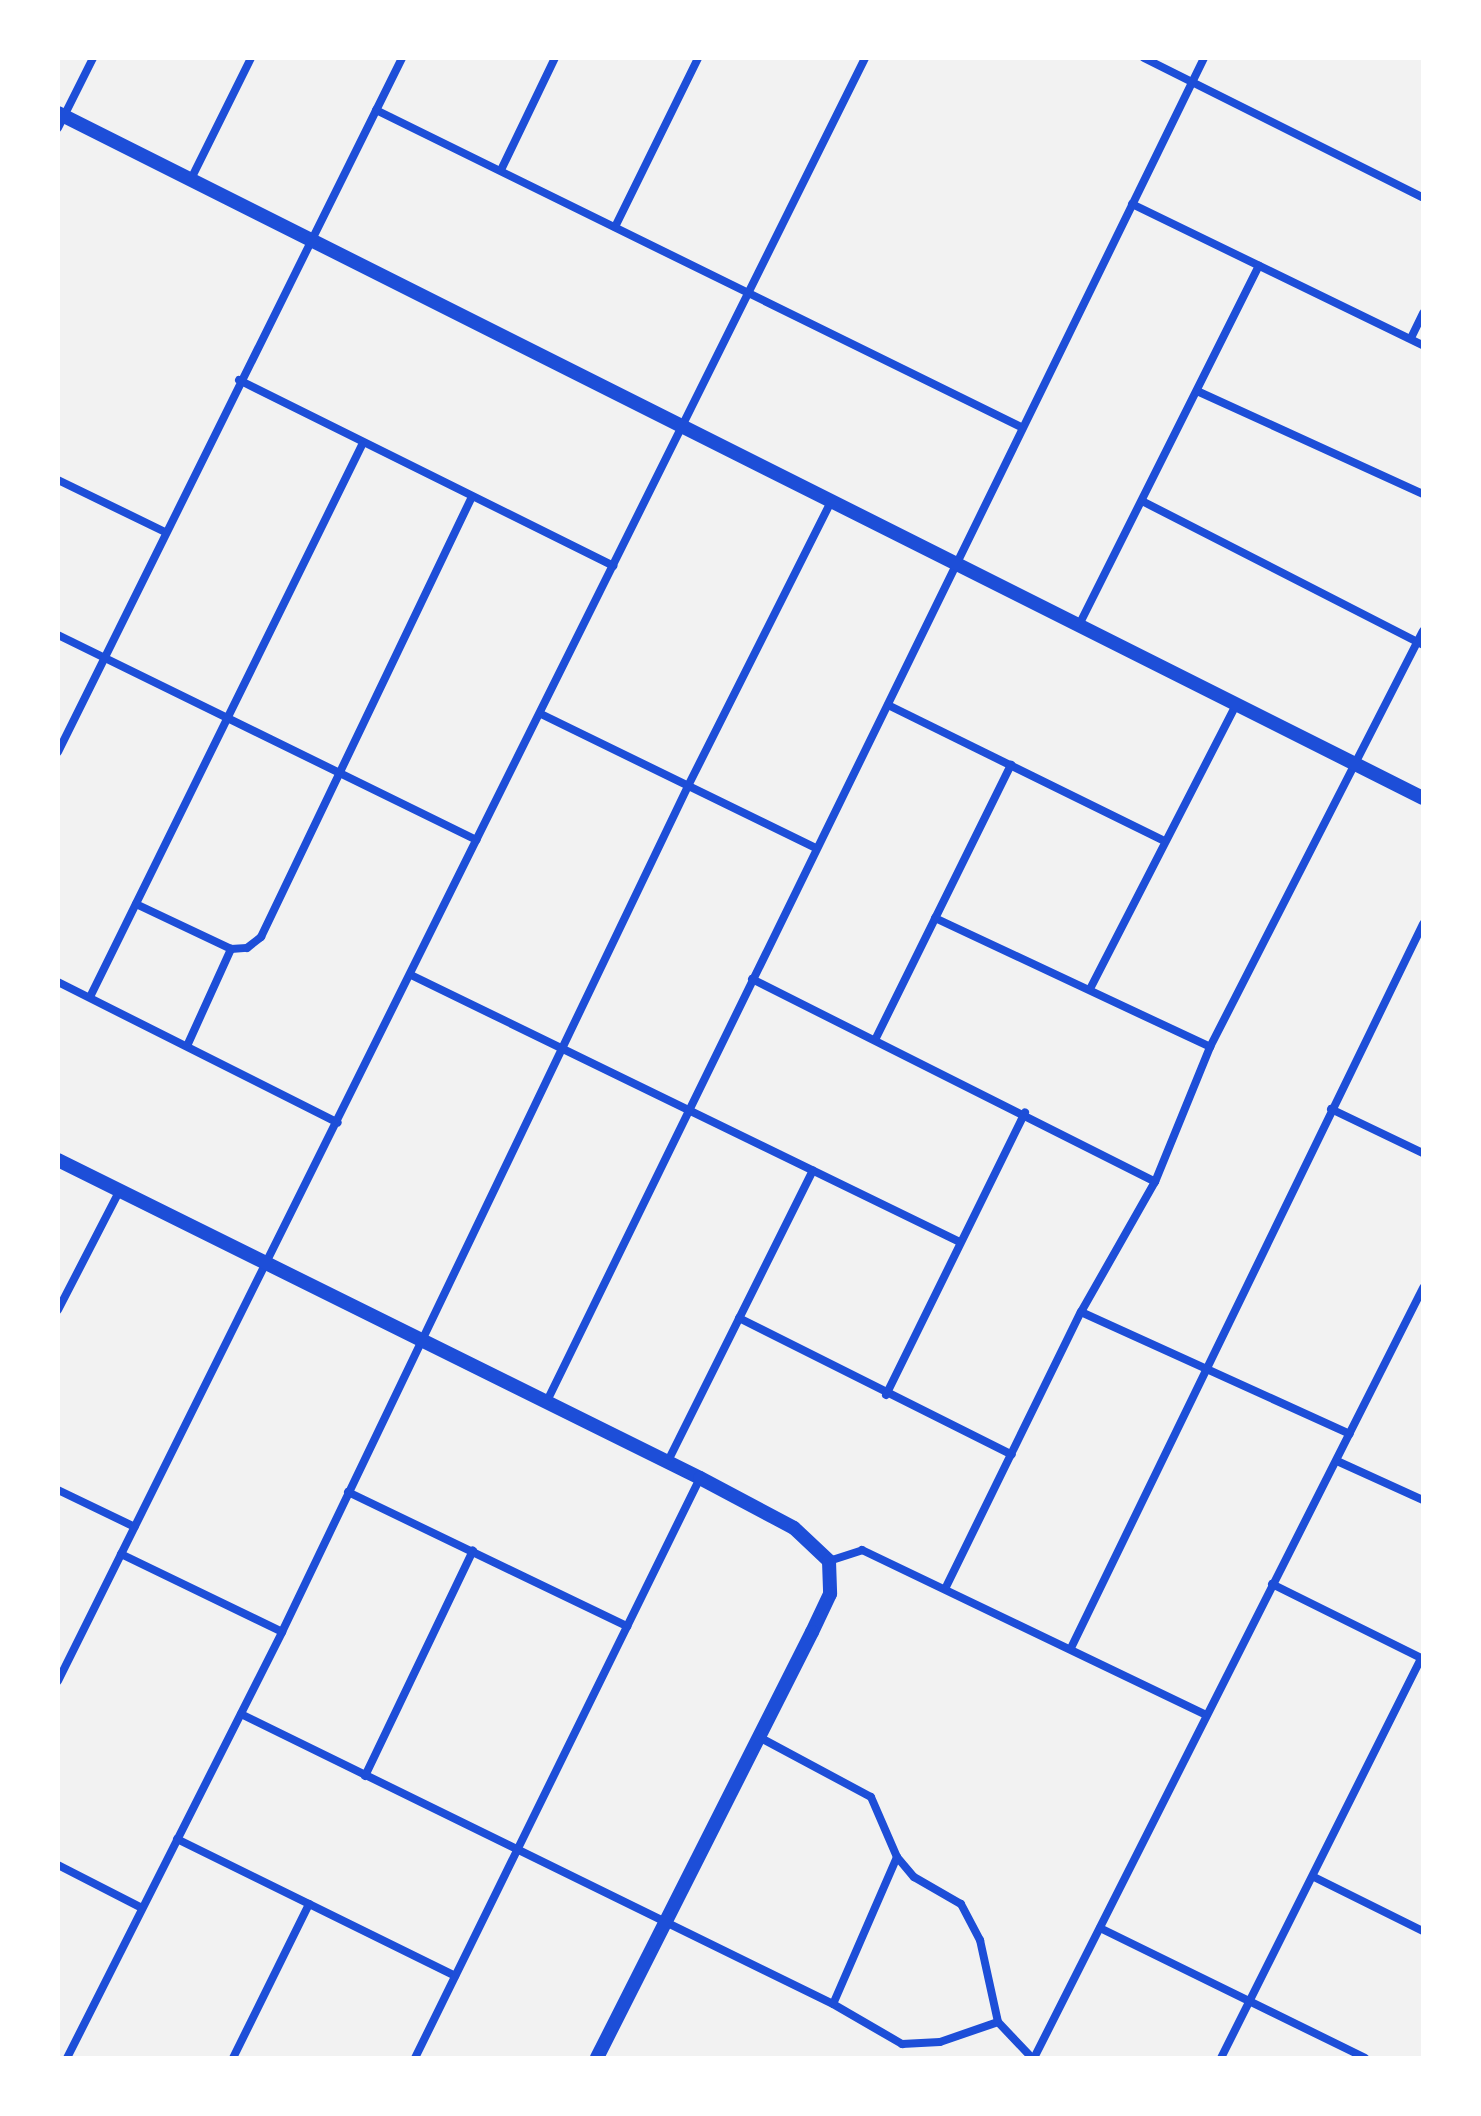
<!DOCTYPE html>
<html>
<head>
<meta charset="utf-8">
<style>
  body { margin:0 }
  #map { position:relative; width:1481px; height:2116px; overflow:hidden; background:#f2f2f2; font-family:"Asap Condensed",sans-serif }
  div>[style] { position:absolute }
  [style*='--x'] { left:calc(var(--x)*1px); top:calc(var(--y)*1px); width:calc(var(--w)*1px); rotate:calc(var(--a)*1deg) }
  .minor>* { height:8px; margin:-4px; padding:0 4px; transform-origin:4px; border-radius:4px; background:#1d4ed8 }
  .tertiary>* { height:14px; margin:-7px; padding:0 7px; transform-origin:7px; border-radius:7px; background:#1d4ed8 }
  span { translate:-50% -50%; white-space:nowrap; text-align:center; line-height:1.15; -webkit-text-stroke:8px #fff; paint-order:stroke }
  .frame { position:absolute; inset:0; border:60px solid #fff; pointer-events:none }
</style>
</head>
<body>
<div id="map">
  <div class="minor">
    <div style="--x:1144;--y:58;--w:312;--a:26.6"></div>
    <div style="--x:376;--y:110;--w:719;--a:26.17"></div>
    <div style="--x:58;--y:128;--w:78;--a:-63.4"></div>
    <div style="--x:501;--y:170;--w:124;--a:-64.3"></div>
    <div style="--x:191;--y:179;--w:135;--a:-63.6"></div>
    <div style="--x:1132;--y:204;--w:323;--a:25.9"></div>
    <div style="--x:615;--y:227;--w:188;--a:-63.8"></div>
    <div style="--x:1411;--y:338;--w:28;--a:-64"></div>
    <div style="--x:239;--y:380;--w:418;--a:26.4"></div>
    <div style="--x:1197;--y:391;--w:248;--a:24.5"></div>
    <div style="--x:58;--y:480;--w:119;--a:25.9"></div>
    <div style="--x:1142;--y:501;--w:316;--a:27.1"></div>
    <div style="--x:1079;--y:625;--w:402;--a:-63.4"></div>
    <div style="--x:58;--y:635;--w:466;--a:26.1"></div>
    <div style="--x:888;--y:705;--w:305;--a:26.2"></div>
    <div style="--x:541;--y:714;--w:306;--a:26"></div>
    <div style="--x:58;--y:752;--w:775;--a:-63.63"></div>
    <div style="--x:136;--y:904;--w:105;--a:25.3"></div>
    <div style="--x:231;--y:949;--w:16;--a:-4"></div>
    <div style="--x:247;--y:948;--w:18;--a:-38"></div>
    <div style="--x:261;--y:937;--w:488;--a:-64.4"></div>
    <div style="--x:935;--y:918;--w:304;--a:25.1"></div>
    <div style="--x:411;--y:975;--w:610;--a:25.94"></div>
    <div style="--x:752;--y:979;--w:451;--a:26.7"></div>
    <div style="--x:58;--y:982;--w:313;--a:26.7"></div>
    <div style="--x:1090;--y:989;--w:322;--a:-62.8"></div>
    <div style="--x:90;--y:997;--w:615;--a:-63.77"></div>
    <div style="--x:876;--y:1038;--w:305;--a:-63.7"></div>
    <div style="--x:187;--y:1046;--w:107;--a:-65.6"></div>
    <div style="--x:1331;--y:1109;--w:102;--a:25.6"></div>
    <div style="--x:58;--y:1310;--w:135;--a:-62.7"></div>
    <div style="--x:1081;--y:1312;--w:295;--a:24.4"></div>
    <div style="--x:739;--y:1318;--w:305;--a:26.6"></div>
    <div style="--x:886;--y:1395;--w:315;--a:-63.8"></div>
    <div style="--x:547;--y:1401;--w:1495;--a:-63.93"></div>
    <div style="--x:1337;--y:1461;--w:94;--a:24.4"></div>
    <div style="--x:667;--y:1463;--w:327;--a:-63.5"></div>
    <div style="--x:58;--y:1490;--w:85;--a:25.7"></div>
    <div style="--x:348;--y:1492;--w:310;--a:25.7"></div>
    <div style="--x:121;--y:1554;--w:179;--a:25.8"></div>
    <div style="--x:829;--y:1561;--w:35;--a:-18"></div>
    <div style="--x:862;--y:1550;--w:382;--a:25.6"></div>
    <div style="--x:1272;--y:1584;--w:169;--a:26.4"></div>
    <div style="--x:946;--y:1587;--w:306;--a:-63.9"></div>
    <div style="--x:1081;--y:1312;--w:150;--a:-60.4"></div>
    <div style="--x:1155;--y:1182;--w:146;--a:-67.8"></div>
    <div style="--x:1210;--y:1047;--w:467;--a:-62.9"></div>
    <div style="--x:1071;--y:1648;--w:805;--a:-64.07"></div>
    <div style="--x:58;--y:1681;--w:1813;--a:-63.56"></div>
    <div style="--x:241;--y:1714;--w:659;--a:26.1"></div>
    <div style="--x:759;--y:1737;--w:127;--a:28.2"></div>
    <div style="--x:871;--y:1797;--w:65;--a:66.6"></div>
    <div style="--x:897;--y:1857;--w:26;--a:50"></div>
    <div style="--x:914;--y:1877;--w:54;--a:29.9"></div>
    <div style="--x:961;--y:1904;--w:41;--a:62.2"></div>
    <div style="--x:980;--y:1940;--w:84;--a:77.6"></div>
    <div style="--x:998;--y:2022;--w:50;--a:46.6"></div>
    <div style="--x:365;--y:1776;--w:250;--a:-64.4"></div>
    <div style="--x:177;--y:1839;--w:310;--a:26.2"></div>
    <div style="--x:897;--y:1857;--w:160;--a:113.5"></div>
    <div style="--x:833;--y:2004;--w:80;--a:30.1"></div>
    <div style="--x:902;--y:2044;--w:38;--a:-3"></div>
    <div style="--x:940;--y:2042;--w:61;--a:-19"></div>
    <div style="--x:58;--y:1865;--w:94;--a:27.1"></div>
    <div style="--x:1314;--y:1877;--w:122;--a:26.4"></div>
    <div style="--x:1100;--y:1928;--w:295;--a:26.1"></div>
    <div style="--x:67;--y:2058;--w:477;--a:-63.2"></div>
    <div style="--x:282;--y:1632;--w:938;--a:-64.36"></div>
    <div style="--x:688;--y:786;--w:320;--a:-63.3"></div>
    <div style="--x:233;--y:2058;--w:172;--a:-63.7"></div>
    <div style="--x:415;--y:2058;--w:646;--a:-63.83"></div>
    <div style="--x:1034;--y:2058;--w:863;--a:-63.2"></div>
    <div style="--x:1221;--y:2058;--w:447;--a:-63.4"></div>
  </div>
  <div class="tertiary">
    <div style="--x:58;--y:113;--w:1527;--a:26.65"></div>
    <div style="--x:58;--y:1160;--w:716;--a:26.35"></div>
    <div style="--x:700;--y:1478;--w:106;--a:28"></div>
    <div style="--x:794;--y:1528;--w:48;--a:43.3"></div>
    <div style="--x:829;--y:1561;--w:33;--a:88"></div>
    <div style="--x:830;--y:1594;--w:42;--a:115.3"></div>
    <div style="--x:812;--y:1632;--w:477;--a:116.8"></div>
  </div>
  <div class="frame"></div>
</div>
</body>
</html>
